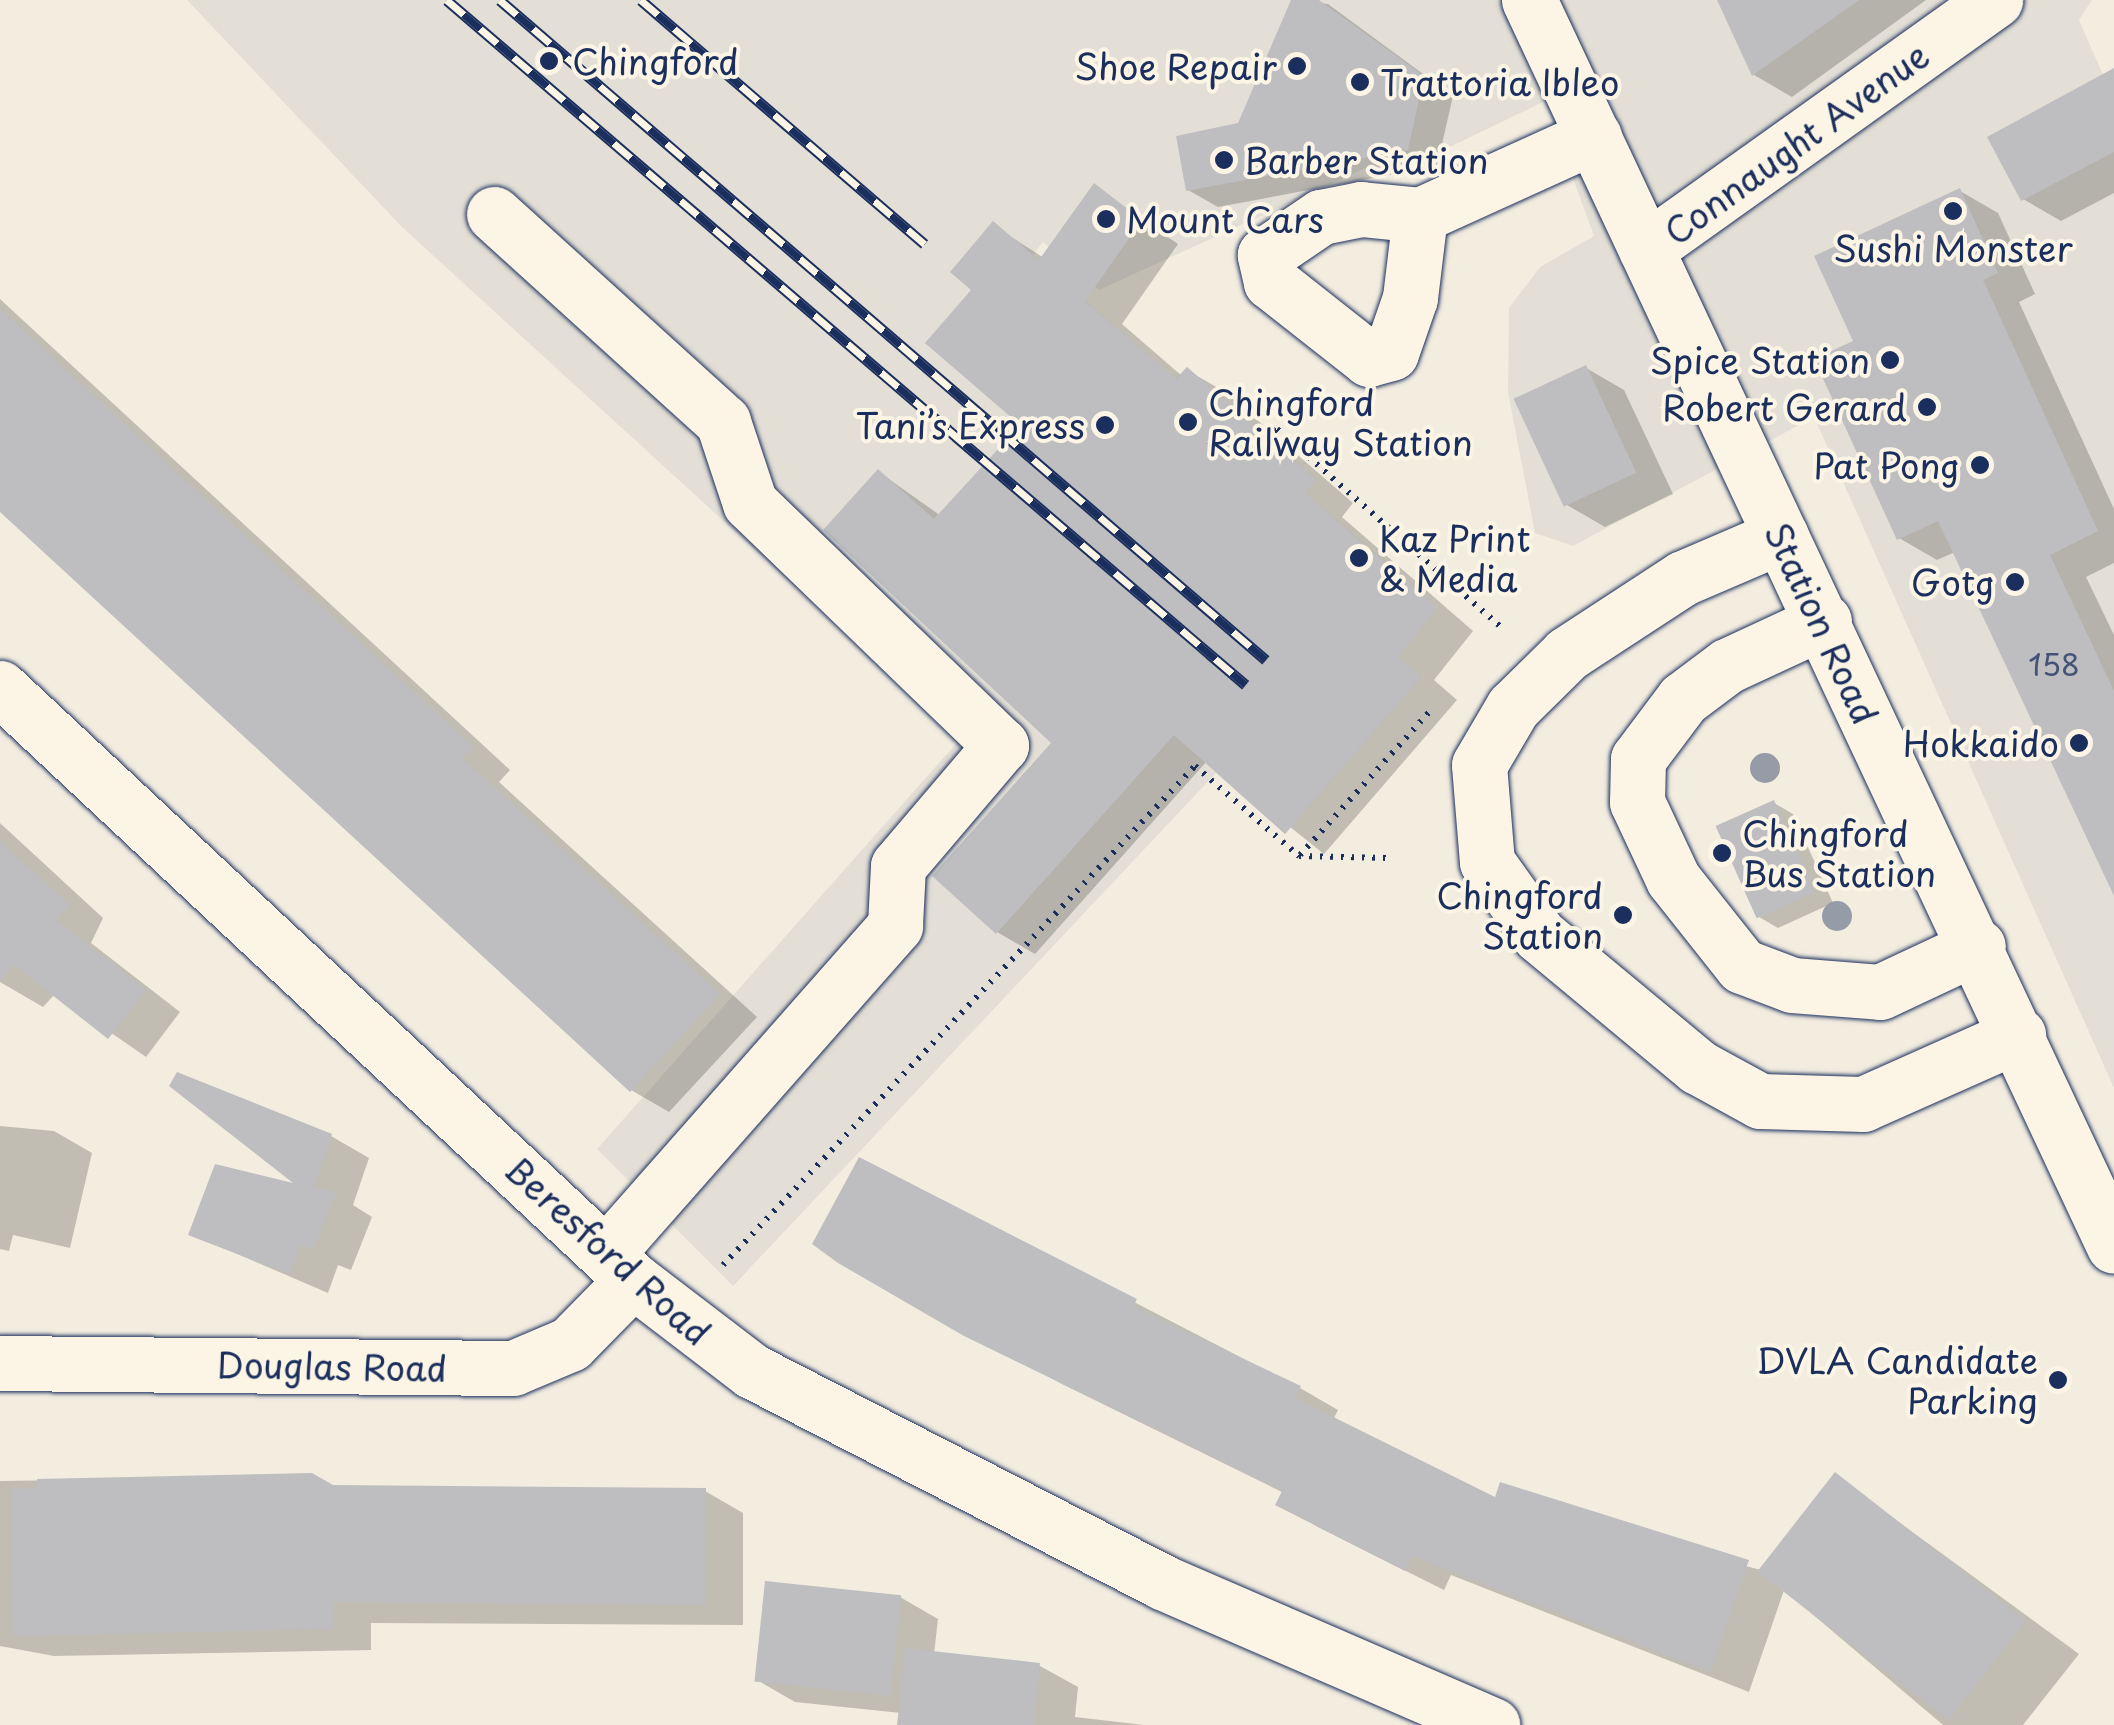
<!DOCTYPE html>
<html>
<head>
<meta charset="utf-8">
<style>
  body { margin:0 }
  #map { position:relative; width:2114px; height:1725px; overflow:hidden; background:#f3ede0; font-family:"Playpen Sans",sans-serif }
  div>[style] { position:absolute }
  [style*='--x'] { left:calc(var(--x)*1px); top:calc(var(--y)*1px); width:calc(var(--w)*1px); rotate:calc(var(--a)*1deg) }
  .built>* { inset:0; background:#e3dfd6 }
  .shadow>* { inset:0; background:#0003 }
  .building>* { inset:0; background:#bebec0; transform-origin:0 0 }
  .path>* { height:6px; margin-top:-3px; transform-origin:0; background:repeating-linear-gradient(90deg,#1b2f5e 0 2.5px,transparent 0 10.5px) }
  .roads { filter:drop-shadow(0 0 2px #1b2f5e) drop-shadow(0 0 2px #1b2f5e) }
  .minor>* { height:55px; margin:-27.5px; padding:0 27.5px; transform-origin:27.5px; border-radius:27.5px; background:#fcf5e5 }
  .major>* { height:55px; margin:-27.5px; padding:0 27.5px; transform-origin:27.5px; border-radius:27.5px; background:#fcf5e5 }
  .rail>* { height:11px; margin-top:-5.5px; transform-origin:0; background:repeating-linear-gradient(90deg,#fcf5e5 0 22px,#1b2f5e 0 44px); box-sizing:border-box; border-block:2px solid #1b2f5e }
  .trees>* { width:30px; height:30px; margin:-15px; border-radius:50%; background:#969ba8 }
  .dots>* { width:28px; height:28px; translate:-50% -50%; box-sizing:border-box; border:5px solid #fcf5e5; border-radius:50% }
  span { translate:-50% -50%; white-space:nowrap; text-align:center; line-height:1.15; -webkit-text-stroke:8px #fcf5e5; paint-order:stroke }
  .number-label { font-size:30px; color:#445376 }
  .number-label span { -webkit-text-stroke-width:0 }
  .poi-label { font-size:35px; color:#1b2f5e }
  .left { translate:0 -50%; text-align:left }
  .right { translate:-100% -50%; text-align:right }
  .street-label { font-size:35px; color:#1b2f5e }
</style>
</head>
<body>
<div id="map">
  <div class="built">
    <div style="clip-path:polygon(187px 0,2092px 0,2079px 20px,2114px 100px,2114px 1088px,1814px 417px,1573px 546px,1535px 533px,1508px 392px,1509px 308px,1540px 267px,1594px 236px,1545px 101px,1429px 157px,1368px 167px,1099px 290px,1043px 242px,1033px 255px,1175px 379px,1187px 367px,1316px 480px,1306px 494px,1393px 569px,1353px 618px,1421px 677px,1285px 834px,1216px 773px,733px 1286px,597px 1149px,961px 738px,402px 227px)"></div>
  </div>
  <div class="shadow">
    <div style="clip-path:polygon(1294px 0,1328px 4px,1453px 96px,1437px 166px,1218px 207px,1188px 190px,1239px 126px)"></div>
    <div style="clip-path:polygon(1720px 0,1926px 0,1792px 97px,1754px 75px)"></div>
    <div style="clip-path:polygon(2114px 71px,2114px 193px,2061px 221px,2023px 199px)"></div>
    <div style="clip-path:polygon(1094px 186px,1178px 244px,1122px 324px,1182px 376px,1187px 370px,1225px 392px,1353px 503px,1342px 517px,1473px 631px,1434px 680px,1457px 700px,1324px 854px,1207px 761px,1035px 954px,997px 932px,1054px 743px,879px 472px,941px 516px,1024px 425px,974px 290px,993px 225px,1044px 258px)"></div>
    <div style="clip-path:polygon(1960px 191px,1998px 213px,2035px 294px,2019px 302px,2114px 509px,2114px 563px,2086px 577px,2114px 635px,2114px 892px,1955px 552px,1937px 560px,1899px 538px,1857px 342px)"></div>
    <div style="clip-path:polygon(0 299px,510px 770px,499px 782px,757px 1017px,669px 1112px,631px 1090px,0 480px)"></div>
    <div style="clip-path:polygon(1586px 368px,1624px 390px,1673px 494px,1605px 527px,1567px 505px)"></div>
    <div style="clip-path:polygon(1774px 803px,1793px 814px,1833px 903px,1778px 928px,1759px 917px)"></div>
    <div style="clip-path:polygon(0 823px,103px 918px,91px 943px,180px 1012px,146px 1057px,55px 994px,43px 1007px,0 982px)"></div>
    <div style="clip-path:polygon(0 1126px,54px 1131px,92px 1153px,70px 1248px,13px 1235px,9px 1251px,0 1249px)"></div>
    <div style="clip-path:polygon(331px 1136px,369px 1158px,353px 1205px,372px 1217px,351px 1270px,338px 1265px,328px 1293px,191px 1234px,303px 1188px)"></div>
    <div style="clip-path:polygon(860px 1160px,1300px 1388px,1338px 1410px,1333px 1420px,1496px 1501px,1761px 1570px,1836px 1476px,2079px 1654px,2023px 1725px,1943px 1725px,1784px 1590px,1749px 1692px,1451px 1575px,1444px 1590px,1316px 1526px,1284px 1493px,1062px 1384px,816px 1243px)"></div>
    <div style="clip-path:polygon(311px 1476px,332px 1488px,705px 1491px,743px 1513px,743px 1625px,371px 1623px,371px 1650px,54px 1656px,0 1646px,0 1481px)"></div>
    <div style="clip-path:polygon(900px 1597px,938px 1619px,934px 1654px,1040px 1666px,1078px 1687px,1075px 1717px,1144px 1725px,900px 1725px,901px 1713px,795px 1702px,757px 1680px)"></div>
  </div>
  <div class="building">
    <div style="clip-path:polygon(1291px 0,1319px 0,1424px 76px,1408px 150px,1186px 191px,1176px 136px,1238px 123px)"></div>
    <div style="clip-path:polygon(1717px 0,1859px 0,1752px 76px)"></div>
    <div style="clip-path:polygon(2114px 68px,2114px 152px,2021px 201px,1987px 137px)"></div>
    <div style="clip-path:polygon(1094px 183px,1142px 220px,1085px 301px,1176px 379px,1187px 367px,1316px 480px,1306px 494px,1437px 608px,1398px 657px,1421px 677px,1285px 834px,1174px 735px,996px 934px,932px 876px,1051px 743px,823px 530px,878px 469px,934px 519px,1020px 425px,925px 343px,971px 290px,950px 272px,993px 221px,1039px 260px)"></div>
    <div style="clip-path:polygon(1960px 188px,1998px 273px,1983px 280px,2098px 531px,2050px 555px,2114px 691px,2114px 896px,1938px 521px,1897px 540px,1814px 359px,1853px 341px,1814px 256px)"></div>
    <div style="clip-path:polygon(0 309px,473px 747px,462px 758px,720px 994px,630px 1092px,0 512px)"></div>
    <div style="left:1586px;top:365px;width:119px;height:80px;rotate:65deg"></div>
    <div style="left:1774px;top:800px;width:101px;height:64px;rotate:66deg"></div>
    <div style="clip-path:polygon(0 842px,70px 905px,56px 920px,146px 990px,108px 1039px,14px 965px,0 981px)"></div>
    <div style="clip-path:polygon(177px 1072px,332px 1134px,314px 1187px,336px 1192px,313px 1250px,300px 1245px,289px 1274px,188px 1235px,215px 1164px,293px 1183px,169px 1086px)"></div>
    <div style="clip-path:polygon(859px 1157px,1137px 1299px,1133px 1307px,1301px 1386px,1295px 1398px,1495px 1497px,1500px 1482px,1749px 1560px,1710px 1672px,1412px 1556px,1405px 1571px,1275px 1505px,1282px 1491px,964px 1336px,838px 1263px,812px 1244px)"></div>
    <div style="left:1835px;top:1472px;width:242px;height:126px;rotate:38deg"></div>
    <div style="clip-path:polygon(312px 1473px,333px 1485px,706px 1488px,705px 1605px,334px 1602px,334px 1629px,13px 1636px,11px 1489px,37px 1488px,37px 1479px)"></div>
    <div style="left:765px;top:1581px;width:137px;height:101px;rotate:6deg"></div>
    <div style="clip-path:polygon(905px 1648px,1040px 1663px,1034px 1725px,897px 1725px)"></div>
  </div>
  <div class="path">
    <div style="--x:1265;--y:436;--w:14;--a:-30"></div>
    <div style="--x:1277;--y:429;--w:300;--a:41.5"></div>
    <div style="--x:1300;--y:855;--w:197;--a:-47.9"></div>
    <div style="--x:723;--y:1265;--w:687;--a:-46.59"></div>
    <div style="--x:1195;--y:766;--w:138;--a:40.9"></div>
    <div style="--x:1299;--y:856;--w:89;--a:1.3"></div>
  </div>
  <div class="roads">
    <div class="minor">
      <div style="--x:494;--y:214;--w:309;--a:42.2"></div>
      <div style="--x:723;--y:422;--w:85;--a:71.6"></div>
      <div style="--x:750;--y:503;--w:349;--a:44"></div>
      <div style="--x:1001;--y:745;--w:159;--a:130.4"></div>
      <div style="--x:898;--y:866;--w:60;--a:92.9"></div>
      <div style="--x:895;--y:926;--w:436;--a:131.4"></div>
      <div style="--x:1420;--y:215;--w:84;--a:96.9"></div>
      <div style="--x:1410;--y:298;--w:58;--a:109.1"></div>
      <div style="--x:1391;--y:353;--w:23;--a:165"></div>
      <div style="--x:1369;--y:359;--w:125;--a:-141.8"></div>
      <div style="--x:1271;--y:282;--w:28;--a:-103"></div>
      <div style="--x:1265;--y:255;--w:68;--a:-34.2"></div>
      <div style="--x:1321;--y:217;--w:41;--a:-11.3"></div>
      <div style="--x:1361;--y:209;--w:59;--a:5.8"></div>
      <div style="--x:1420;--y:215;--w:191;--a:-24.4"></div>
      <div style="--x:1646;--y:249;--w:429;--a:-35.5"></div>
      <div style="--x:1781;--y:536;--w:107;--a:156.8"></div>
      <div style="--x:1683;--y:578;--w:139;--a:146.8"></div>
      <div style="--x:1567;--y:654;--w:76;--a:135.5"></div>
      <div style="--x:1513;--y:707;--w:67;--a:120.4"></div>
      <div style="--x:1479;--y:765;--w:97;--a:85.3"></div>
      <div style="--x:1487;--y:862;--w:90;--a:54.5"></div>
      <div style="--x:1539;--y:935;--w:207;--a:39.7"></div>
      <div style="--x:1698;--y:1067;--w:71;--a:28.7"></div>
      <div style="--x:1760;--y:1101;--w:103;--a:1.7"></div>
      <div style="--x:1863;--y:1104;--w:170;--a:-24"></div>
      <div style="--x:1824;--y:621;--w:107;--a:155.1"></div>
      <div style="--x:1727;--y:666;--w:55;--a:143.1"></div>
      <div style="--x:1683;--y:699;--w:75;--a:126.9"></div>
      <div style="--x:1638;--y:759;--w:43;--a:91.3"></div>
      <div style="--x:1637;--y:802;--w:85;--a:64.9"></div>
      <div style="--x:1673;--y:879;--w:111;--a:51.6"></div>
      <div style="--x:1742;--y:966;--w:53;--a:20.8"></div>
      <div style="--x:1792;--y:985;--w:88;--a:4.5"></div>
      <div style="--x:1880;--y:992;--w:108;--a:-25.1"></div>
      <div style="--x:0;--y:688;--w:867;--a:43.08"></div>
      <div style="--x:633;--y:1280;--w:150;--a:37.4"></div>
      <div style="--x:752;--y:1371;--w:461;--a:27.2"></div>
      <div style="--x:1162;--y:1582;--w:360;--a:23.4"></div>
      <div style="--x:0;--y:1363;--w:513;--a:0.56"></div>
      <div style="--x:513;--y:1368;--w:62;--a:-22.8"></div>
      <div style="--x:570;--y:1344;--w:90;--a:-45.5"></div>
    </div>
    <div class="major">
      <div style="--x:1529;--y:0;--w:1376;--a:64.85"></div>
    </div>
  </div>
  <div class="rail">
    <div style="--x:447;--y:0;--w:1052;--a:40.61"></div>
    <div style="--x:500;--y:0;--w:1011;--a:40.75"></div>
    <div style="--x:641;--y:0;--w:374;--a:40.7"></div>
  </div>
  <div class="trees">
    <div style="left:1765px;top:768px"></div>
    <div style="left:1837px;top:916px"></div>
  </div>
  <div class="dots">
    <div style="left:549px;top:61px;background:#1b2f5e"></div>
    <div style="left:1297px;top:66px;background:#1b2f5e"></div>
    <div style="left:1360px;top:82px;background:#1b2f5e"></div>
    <div style="left:1224px;top:160px;background:#1b2f5e"></div>
    <div style="left:1953px;top:211px;background:#1b2f5e"></div>
    <div style="left:1106px;top:219px;background:#1b2f5e"></div>
    <div style="left:1890px;top:360px;background:#1b2f5e"></div>
    <div style="left:1927px;top:407px;background:#1b2f5e"></div>
    <div style="left:1188px;top:422px;background:#1b2f5e"></div>
    <div style="left:1105px;top:425px;background:#1b2f5e"></div>
    <div style="left:1980px;top:465px;background:#1b2f5e"></div>
    <div style="left:1359px;top:558px;background:#1b2f5e"></div>
    <div style="left:2015px;top:582px;background:#1b2f5e"></div>
    <div style="left:2079px;top:743px;background:#1b2f5e"></div>
    <div style="left:1722px;top:853px;background:#1b2f5e"></div>
    <div style="left:1623px;top:915px;background:#1b2f5e"></div>
    <div style="left:2058px;top:1380px;background:#1b2f5e"></div>
  </div>
  <div class="number-label">
    <span style="left:2054px;top:664px">158</span>
  </div>
  <div class="poi-label">
    <span class="left" style="left:572px;top:61px">Chingford</span>
    <span class="right" style="left:1277px;top:66px">Shoe Repair</span>
    <span class="left" style="left:1380px;top:82px">Trattoria Ibleo</span>
    <span class="left" style="left:1244px;top:160px">Barber Station</span>
    <span class="left" style="left:1126px;top:219px">Mount Cars</span>
    <span style="left:1953px;top:248px">Sushi Monster</span>
    <span class="right" style="left:1870px;top:360px">Spice Station</span>
    <span class="left" style="left:1208px;top:422px">Chingford<br>Railway Station</span>
    <span class="right" style="left:1907px;top:407px">Robert Gerard</span>
    <span class="right" style="left:1085px;top:425px">Tani’s Express</span>
    <span class="right" style="left:1960px;top:465px">Pat Pong</span>
    <span class="left" style="left:1379px;top:558px">Kaz Print<br>&amp; Media</span>
    <span class="right" style="left:1995px;top:582px">Gotg</span>
    <span class="right" style="left:2059px;top:743px">Hokkaido</span>
    <span class="left" style="left:1742px;top:853px">Chingford<br>Bus Station</span>
    <span class="right" style="left:1603px;top:915px">Chingford<br>Station</span>
    <span class="right" style="left:2038px;top:1380px">DVLA Candidate<br>Parking</span>
  </div>
  <div class="street-label">
    <span style="left:1796px;top:143px;rotate:-36deg">Connaught Avenue</span>
    <span style="left:1822px;top:623px;rotate:65deg">Station Road</span>
    <span style="left:608px;top:1250px;rotate:42deg">Beresford Road</span>
    <span style="left:332px;top:1366px;rotate:1deg">Douglas Road</span>
  </div>
</div>
</body>
</html>
